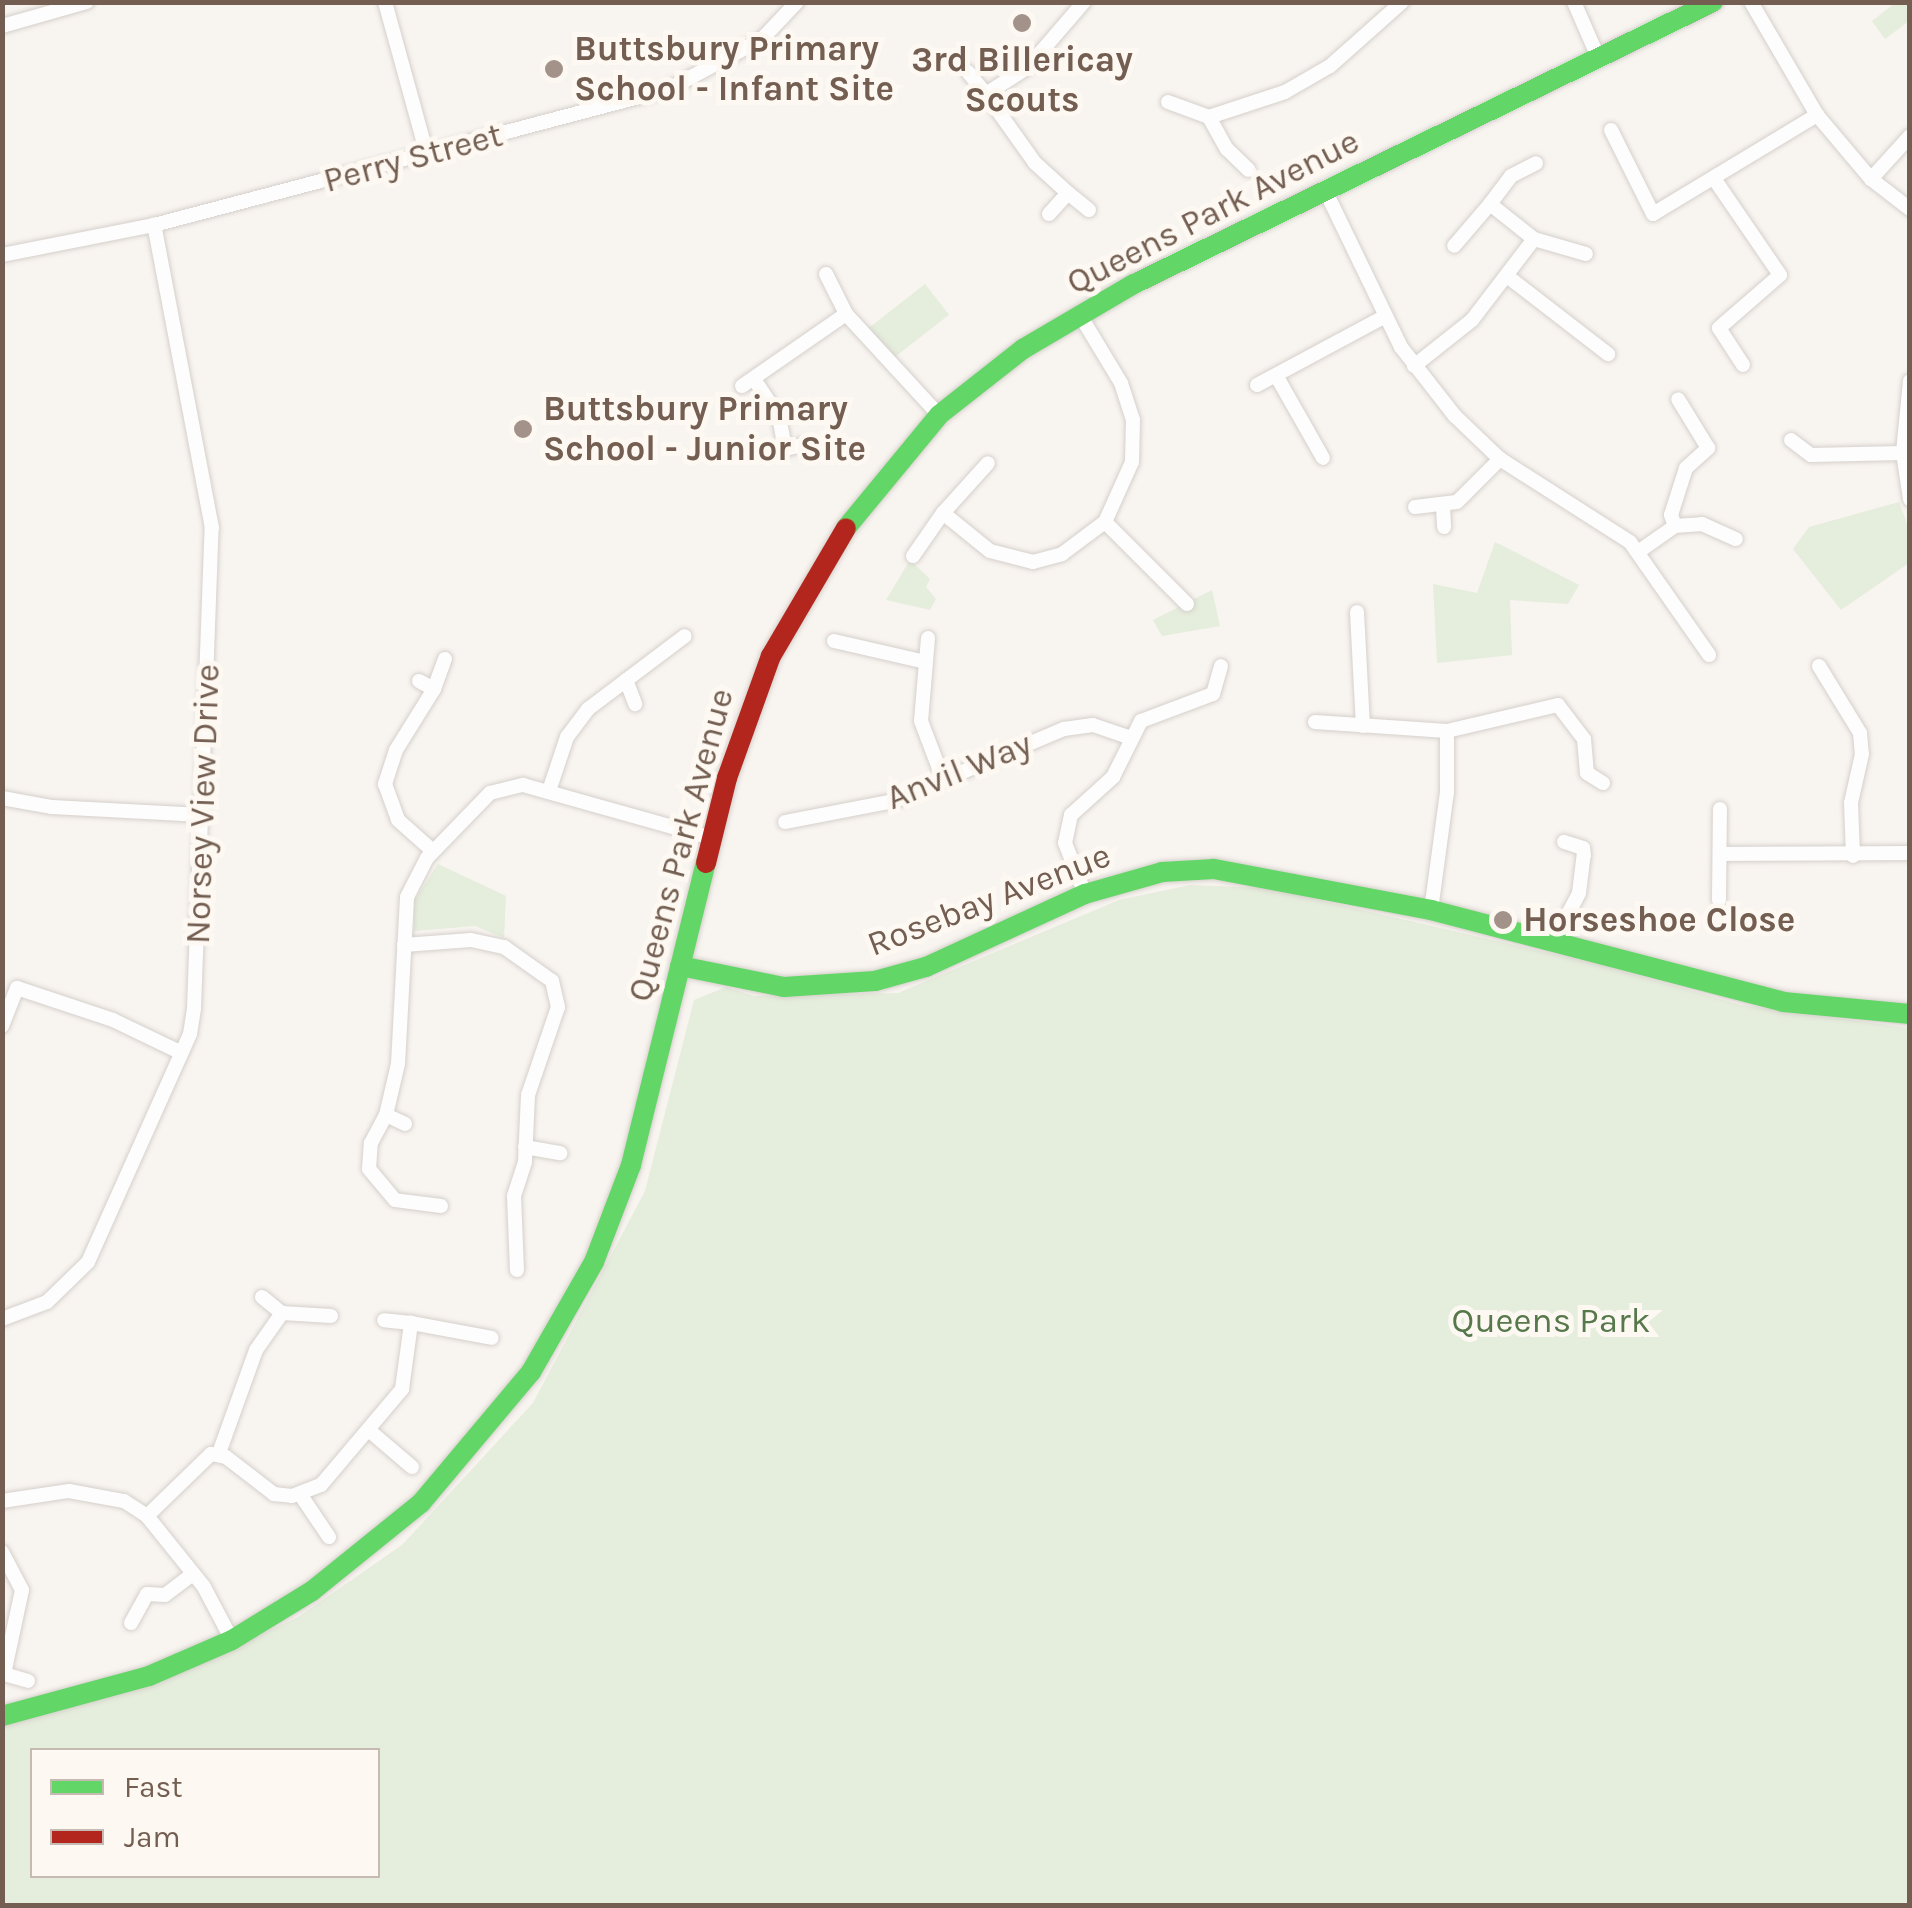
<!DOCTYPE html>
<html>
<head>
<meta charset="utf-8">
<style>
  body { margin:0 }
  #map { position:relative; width:1912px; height:1908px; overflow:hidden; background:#f8f4f0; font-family:Karla,sans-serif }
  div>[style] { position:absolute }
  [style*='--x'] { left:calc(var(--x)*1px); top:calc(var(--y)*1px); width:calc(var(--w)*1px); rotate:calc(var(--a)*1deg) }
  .green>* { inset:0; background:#e5eddc; transform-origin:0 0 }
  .roads { filter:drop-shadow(0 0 2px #d5d0cb) drop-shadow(0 0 2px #d5d0cb) }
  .street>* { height:14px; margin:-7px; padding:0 7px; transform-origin:7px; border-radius:7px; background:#fefdfd }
  .fast>* { height:20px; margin:-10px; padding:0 10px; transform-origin:10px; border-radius:10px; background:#63d668 }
  .jam>* { height:20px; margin:-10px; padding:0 10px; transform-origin:10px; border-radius:10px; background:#b3261e }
  .dots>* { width:28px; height:28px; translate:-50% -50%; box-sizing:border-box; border:5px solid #fdf9f2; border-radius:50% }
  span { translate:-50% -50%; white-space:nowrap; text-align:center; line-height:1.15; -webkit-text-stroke:10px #fdf9f2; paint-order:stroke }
  .poi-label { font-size:35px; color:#735e51; font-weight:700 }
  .left { translate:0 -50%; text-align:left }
  .street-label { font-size:35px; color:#735e51 }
  .park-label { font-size:35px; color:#56784b }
  .frame { position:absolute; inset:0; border:5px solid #735e51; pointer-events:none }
  .legend { position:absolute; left:30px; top:1748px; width:350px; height:130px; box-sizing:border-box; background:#fdf9f2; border:2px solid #c6bbb2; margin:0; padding:12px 18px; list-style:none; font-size:30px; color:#735e51 }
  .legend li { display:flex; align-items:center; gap:20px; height:50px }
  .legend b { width:50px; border:2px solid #c6bbb2 }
</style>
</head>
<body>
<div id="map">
  <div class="green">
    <div style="clip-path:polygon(1895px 3px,1909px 3px,1909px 21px,1885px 39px,1872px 21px)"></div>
    <div style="left:925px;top:284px;width:39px;height:79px;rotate:52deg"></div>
    <div style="clip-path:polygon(1899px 502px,1909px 529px,1909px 563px,1841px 610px,1793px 549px,1809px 527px)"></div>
    <div style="clip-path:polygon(1495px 542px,1579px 585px,1568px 604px,1510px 600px,1512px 655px,1437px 663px,1433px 584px,1477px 593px)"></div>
    <div style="clip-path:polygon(910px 560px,930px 579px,926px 587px,936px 599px,930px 610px,886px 600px)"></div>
    <div style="clip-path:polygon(1212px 590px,1220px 626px,1162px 636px,1153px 620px)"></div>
    <div style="clip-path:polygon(438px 864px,506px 896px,504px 938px,475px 926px,414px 931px,414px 901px)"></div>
    <div style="clip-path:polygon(evenodd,1190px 885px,1267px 888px,1597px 964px,1741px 1005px,1909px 1028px,1909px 1905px,3px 1906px,3px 1726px,154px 1685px,298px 1617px,402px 1545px,533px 1403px,645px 1191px,694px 1000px,726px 987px,754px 996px,898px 993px,1119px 900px,1190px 885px,32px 1750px,378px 1750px,378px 1876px,32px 1876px,32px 1750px)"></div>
  </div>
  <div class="roads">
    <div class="street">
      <div style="--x:385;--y:2;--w:158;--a:74.6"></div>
      <div style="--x:1574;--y:2;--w:60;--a:66.4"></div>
      <div style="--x:1751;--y:2;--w:131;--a:59.7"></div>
      <div style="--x:1817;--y:115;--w:84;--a:49.8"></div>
      <div style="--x:1871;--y:179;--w:49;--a:37.6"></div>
      <div style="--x:2;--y:26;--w:88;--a:-15.8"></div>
      <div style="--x:968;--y:72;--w:28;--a:51"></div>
      <div style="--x:1168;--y:102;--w:44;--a:20.1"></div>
      <div style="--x:1209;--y:117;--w:80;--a:-18.2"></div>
      <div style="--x:1285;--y:92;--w:52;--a:-30"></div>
      <div style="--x:1330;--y:66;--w:96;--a:-41.6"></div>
      <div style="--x:1209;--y:117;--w:37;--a:61"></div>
      <div style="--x:1227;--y:149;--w:30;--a:44"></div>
      <div style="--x:1611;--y:130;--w:94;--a:63.4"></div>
      <div style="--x:1653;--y:214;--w:192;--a:-31.1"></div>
      <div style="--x:1871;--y:179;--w:58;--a:-47.8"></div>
      <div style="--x:1715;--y:180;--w:115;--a:55.6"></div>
      <div style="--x:1780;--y:275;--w:81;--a:139"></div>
      <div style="--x:1719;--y:328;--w:44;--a:57"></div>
      <div style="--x:1326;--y:192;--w:172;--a:64.2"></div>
      <div style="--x:1401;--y:347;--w:88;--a:52"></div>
      <div style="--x:1455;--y:416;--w:62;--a:43.7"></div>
      <div style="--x:1500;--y:459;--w:154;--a:32.6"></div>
      <div style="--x:1630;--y:542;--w:138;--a:55"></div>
      <div style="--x:1068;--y:193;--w:27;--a:39"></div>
      <div style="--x:1490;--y:204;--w:35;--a:-53"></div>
      <div style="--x:1511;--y:176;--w:28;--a:-27"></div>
      <div style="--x:1049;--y:214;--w:28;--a:-48"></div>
      <div style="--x:1068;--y:193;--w:45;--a:-137.7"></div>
      <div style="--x:1035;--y:163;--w:85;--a:-125.4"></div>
      <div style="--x:986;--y:94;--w:50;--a:-32.7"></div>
      <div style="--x:1028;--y:67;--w:86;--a:-49.3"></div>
      <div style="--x:1534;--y:239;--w:54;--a:16.1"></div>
      <div style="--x:2;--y:255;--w:155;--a:-11.2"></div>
      <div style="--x:154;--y:225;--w:533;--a:-14.79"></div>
      <div style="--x:669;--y:89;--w:106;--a:-28.3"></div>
      <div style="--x:762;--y:39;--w:51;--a:-46.6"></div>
      <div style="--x:826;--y:274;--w:45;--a:63.4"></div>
      <div style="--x:846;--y:314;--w:137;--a:47.4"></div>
      <div style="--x:1507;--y:276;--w:128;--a:37.7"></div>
      <div style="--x:1414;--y:366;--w:74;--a:-38.4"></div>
      <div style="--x:1472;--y:320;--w:102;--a:-52.6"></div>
      <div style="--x:1534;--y:239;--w:56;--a:-141.5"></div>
      <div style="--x:1490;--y:204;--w:55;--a:130.6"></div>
      <div style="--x:1277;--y:377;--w:93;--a:60.4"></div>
      <div style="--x:754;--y:379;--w:45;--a:56.7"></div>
      <div style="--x:779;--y:417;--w:33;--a:79"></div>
      <div style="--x:785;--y:449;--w:26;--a:-13"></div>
      <div style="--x:1910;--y:381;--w:72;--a:95.6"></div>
      <div style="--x:1903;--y:453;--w:47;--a:81.3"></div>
      <div style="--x:1257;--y:385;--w:144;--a:-28.2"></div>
      <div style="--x:742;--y:386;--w:126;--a:-34.7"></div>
      <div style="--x:1791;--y:440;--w:25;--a:37"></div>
      <div style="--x:1811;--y:455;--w:92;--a:-1.2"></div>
      <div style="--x:1443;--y:506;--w:21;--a:87"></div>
      <div style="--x:1415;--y:507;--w:42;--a:-6.8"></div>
      <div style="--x:1457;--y:502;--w:61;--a:-45"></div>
      <div style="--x:943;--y:513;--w:67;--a:-48"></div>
      <div style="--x:1105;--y:522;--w:116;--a:45"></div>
      <div style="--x:1675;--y:526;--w:27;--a:-4"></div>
      <div style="--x:1702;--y:524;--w:37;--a:24"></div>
      <div style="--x:1638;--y:552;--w:45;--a:-35.1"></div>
      <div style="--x:1675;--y:526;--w:12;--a:-110"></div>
      <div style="--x:1671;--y:515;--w:49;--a:-72.3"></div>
      <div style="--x:1686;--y:468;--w:30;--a:-42"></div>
      <div style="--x:1708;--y:448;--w:57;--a:-121.5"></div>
      <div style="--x:913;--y:556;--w:52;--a:-55.1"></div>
      <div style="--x:943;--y:513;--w:60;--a:39"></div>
      <div style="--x:990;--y:551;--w:44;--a:14.3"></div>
      <div style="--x:1033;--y:562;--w:30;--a:-15"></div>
      <div style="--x:1062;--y:554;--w:54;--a:-36.7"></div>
      <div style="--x:1105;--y:522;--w:66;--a:-65.8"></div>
      <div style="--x:1132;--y:462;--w:42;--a:-88.6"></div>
      <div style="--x:1133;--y:420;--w:39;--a:-108"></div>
      <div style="--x:1121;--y:383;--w:79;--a:-121.1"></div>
      <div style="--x:1357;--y:612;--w:114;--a:87"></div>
      <div style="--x:928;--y:638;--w:83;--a:94.8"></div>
      <div style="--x:921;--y:721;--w:62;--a:69.2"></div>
      <div style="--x:834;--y:641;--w:94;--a:12.9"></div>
      <div style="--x:1819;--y:666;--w:79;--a:58.5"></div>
      <div style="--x:1860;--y:733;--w:21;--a:85"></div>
      <div style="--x:1862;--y:754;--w:50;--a:102.7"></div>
      <div style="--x:1851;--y:803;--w:53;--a:87.8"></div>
      <div style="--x:626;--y:680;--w:26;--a:69"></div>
      <div style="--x:419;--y:681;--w:17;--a:28"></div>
      <div style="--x:434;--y:689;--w:72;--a:121.9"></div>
      <div style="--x:396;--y:750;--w:36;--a:108"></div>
      <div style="--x:385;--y:784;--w:38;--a:70"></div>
      <div style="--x:398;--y:820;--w:47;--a:41.5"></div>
      <div style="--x:434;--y:689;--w:32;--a:-70"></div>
      <div style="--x:1315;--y:722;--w:132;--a:3.9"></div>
      <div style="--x:1447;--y:731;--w:61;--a:90"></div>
      <div style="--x:1447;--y:792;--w:119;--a:97.7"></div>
      <div style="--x:1447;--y:731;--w:114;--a:-13.2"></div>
      <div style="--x:1558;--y:705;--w:43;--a:52.6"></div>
      <div style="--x:1584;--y:739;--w:34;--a:85"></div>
      <div style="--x:1587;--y:773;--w:19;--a:32"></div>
      <div style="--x:550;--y:788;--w:54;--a:-71.6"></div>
      <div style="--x:567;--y:737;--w:35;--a:-53"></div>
      <div style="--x:588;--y:709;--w:121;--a:-37"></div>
      <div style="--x:2;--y:798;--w:51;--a:10.2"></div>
      <div style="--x:52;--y:807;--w:150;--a:3.1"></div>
      <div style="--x:785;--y:822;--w:111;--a:-10.9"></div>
      <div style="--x:894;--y:801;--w:185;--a:-23"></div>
      <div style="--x:1064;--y:729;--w:29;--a:-8"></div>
      <div style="--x:1093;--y:725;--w:40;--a:18.9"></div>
      <div style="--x:1720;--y:854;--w:190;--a:-0.3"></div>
      <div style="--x:1085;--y:894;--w:55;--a:-111.4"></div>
      <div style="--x:1065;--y:843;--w:29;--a:-78"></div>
      <div style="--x:1071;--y:815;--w:57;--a:-42.1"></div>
      <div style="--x:1113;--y:777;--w:63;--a:-63.4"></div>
      <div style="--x:1141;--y:721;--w:77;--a:-20.6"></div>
      <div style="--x:1213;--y:694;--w:29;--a:-74"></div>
      <div style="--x:1719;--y:900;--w:91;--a:-89.4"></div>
      <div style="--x:1555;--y:939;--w:52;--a:-62.4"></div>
      <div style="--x:1579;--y:893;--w:38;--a:-83"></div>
      <div style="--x:1584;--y:855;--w:7;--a:-98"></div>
      <div style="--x:1583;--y:848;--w:20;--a:-162"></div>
      <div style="--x:404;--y:945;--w:67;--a:-4.3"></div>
      <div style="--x:471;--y:940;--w:34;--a:12"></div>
      <div style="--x:504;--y:947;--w:59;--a:35.3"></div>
      <div style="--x:552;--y:981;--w:27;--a:77"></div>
      <div style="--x:558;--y:1007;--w:93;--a:108.8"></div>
      <div style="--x:528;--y:1095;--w:67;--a:92.6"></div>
      <div style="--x:525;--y:1162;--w:36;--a:108"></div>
      <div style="--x:514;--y:1196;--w:74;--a:87.7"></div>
      <div style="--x:2;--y:1026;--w:41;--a:-68.5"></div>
      <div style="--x:17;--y:988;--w:101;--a:18.4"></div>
      <div style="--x:113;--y:1020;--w:76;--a:25.6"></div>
      <div style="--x:386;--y:1115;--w:21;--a:25"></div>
      <div style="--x:525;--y:1147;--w:36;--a:10"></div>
      <div style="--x:441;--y:1206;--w:46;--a:-172.6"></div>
      <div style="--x:395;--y:1200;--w:40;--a:-130"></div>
      <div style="--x:369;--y:1169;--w:26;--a:-86"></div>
      <div style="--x:371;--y:1143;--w:32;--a:-62"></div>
      <div style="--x:386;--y:1115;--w:52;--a:-76.8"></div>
      <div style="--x:398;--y:1064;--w:167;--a:-86.9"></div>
      <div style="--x:407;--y:897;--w:44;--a:-62.9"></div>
      <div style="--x:427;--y:858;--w:91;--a:-45.9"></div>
      <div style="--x:490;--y:793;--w:34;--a:-14"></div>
      <div style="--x:523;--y:785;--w:196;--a:15.7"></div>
      <div style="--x:262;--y:1297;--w:26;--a:39"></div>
      <div style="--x:2;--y:1319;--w:48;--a:-20.7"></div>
      <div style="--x:47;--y:1302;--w:57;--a:-44.3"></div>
      <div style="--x:88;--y:1262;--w:250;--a:-65.9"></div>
      <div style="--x:190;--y:1034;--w:26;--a:-81"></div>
      <div style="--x:194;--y:1008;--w:480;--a:-87.9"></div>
      <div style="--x:212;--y:528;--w:309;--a:-100.8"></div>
      <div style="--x:411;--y:1323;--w:82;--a:10.5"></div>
      <div style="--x:371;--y:1432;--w:54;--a:40.5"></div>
      <div style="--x:219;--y:1453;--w:109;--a:-70.2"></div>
      <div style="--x:256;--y:1350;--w:45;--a:-54.9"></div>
      <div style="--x:282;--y:1313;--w:49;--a:3.5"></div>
      <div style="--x:300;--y:1494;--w:52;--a:56"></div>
      <div style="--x:2;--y:1501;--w:68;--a:-8.5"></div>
      <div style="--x:69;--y:1491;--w:56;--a:10.3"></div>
      <div style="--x:124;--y:1501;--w:27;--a:33"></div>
      <div style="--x:147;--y:1516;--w:91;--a:51.2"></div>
      <div style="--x:204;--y:1587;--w:60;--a:62.2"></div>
      <div style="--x:147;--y:1516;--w:89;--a:-44.1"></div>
      <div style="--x:211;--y:1454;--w:15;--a:11"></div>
      <div style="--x:226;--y:1457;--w:61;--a:37.6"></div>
      <div style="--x:274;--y:1494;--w:18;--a:6"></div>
      <div style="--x:292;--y:1496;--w:31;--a:-21"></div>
      <div style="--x:321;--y:1485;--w:126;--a:-49.8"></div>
      <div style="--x:402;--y:1389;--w:67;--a:-82.2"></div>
      <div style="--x:411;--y:1323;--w:27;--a:-174"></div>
      <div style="--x:2;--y:1552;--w:43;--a:62.2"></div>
      <div style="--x:22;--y:1590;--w:86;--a:102.1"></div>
      <div style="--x:4;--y:1674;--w:25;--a:16"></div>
      <div style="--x:131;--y:1623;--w:33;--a:-61"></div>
      <div style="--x:147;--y:1594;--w:18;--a:3"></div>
      <div style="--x:165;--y:1595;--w:35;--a:-37"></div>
    </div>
    <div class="fast">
      <div style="--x:846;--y:528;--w:146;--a:-50.5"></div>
      <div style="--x:939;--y:415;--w:107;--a:-38.2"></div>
      <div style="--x:1023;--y:349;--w:129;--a:-30.4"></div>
      <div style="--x:1134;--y:284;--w:644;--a:-25.97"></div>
      <div style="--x:680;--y:966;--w:106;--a:11.4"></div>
      <div style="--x:784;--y:987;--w:91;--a:-3.8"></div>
      <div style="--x:875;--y:981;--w:53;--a:-15.4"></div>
      <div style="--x:926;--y:967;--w:175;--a:-24.7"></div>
      <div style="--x:1085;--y:894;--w:80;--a:-15.9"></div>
      <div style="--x:1162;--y:872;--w:52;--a:-3.3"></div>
      <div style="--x:1214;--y:869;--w:221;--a:10.7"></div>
      <div style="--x:1431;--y:910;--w:364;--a:14.6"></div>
      <div style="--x:1783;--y:1002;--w:128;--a:5.4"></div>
      <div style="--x:2;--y:1716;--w:152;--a:-15.2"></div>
      <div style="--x:149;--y:1676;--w:90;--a:-23.4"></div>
      <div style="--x:232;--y:1640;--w:94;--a:-31.5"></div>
      <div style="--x:312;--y:1591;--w:140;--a:-38.9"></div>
      <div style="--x:421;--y:1503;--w:171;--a:-50"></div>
      <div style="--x:531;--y:1372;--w:127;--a:-60.2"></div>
      <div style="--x:594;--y:1262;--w:104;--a:-69.1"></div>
      <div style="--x:631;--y:1165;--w:311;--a:-76.1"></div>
    </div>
    <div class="jam">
      <div style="--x:706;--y:863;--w:88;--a:-76.1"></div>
      <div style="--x:727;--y:778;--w:130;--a:-70.2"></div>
      <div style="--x:771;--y:656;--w:148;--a:-59.6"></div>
    </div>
  </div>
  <div class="dots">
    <div style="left:1022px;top:23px;background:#a29289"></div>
    <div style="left:554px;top:69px;background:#a29289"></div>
    <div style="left:523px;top:429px;background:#a29289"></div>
    <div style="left:1503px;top:920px;background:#a29289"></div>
  </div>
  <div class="poi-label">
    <span class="left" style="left:574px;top:69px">Buttsbury Primary<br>School - Infant Site</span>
    <span style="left:1022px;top:80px">3rd Billericay<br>Scouts</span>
    <span class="left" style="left:543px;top:429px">Buttsbury Primary<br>School - Junior Site</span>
    <span class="left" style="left:1523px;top:920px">Horseshoe Close</span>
  </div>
  <div class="street-label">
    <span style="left:413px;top:158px;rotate:-15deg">Perry Street</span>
    <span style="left:1213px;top:212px;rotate:-27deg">Queens Park Avenue</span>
    <span style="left:959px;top:771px;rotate:-22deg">Anvil Way</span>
    <span style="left:203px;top:804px;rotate:-88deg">Norsey View Drive</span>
    <span style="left:681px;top:845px;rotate:-75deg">Queens Park Avenue</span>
    <span style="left:989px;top:900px;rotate:-21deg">Rosebay Avenue</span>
  </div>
  <div class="park-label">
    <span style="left:1551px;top:1321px">Queens Park</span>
  </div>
  <div class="frame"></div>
  <ul class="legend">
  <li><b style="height:12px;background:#63d668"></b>Fast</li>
  <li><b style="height:12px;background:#b3261e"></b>Jam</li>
  </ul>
</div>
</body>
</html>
